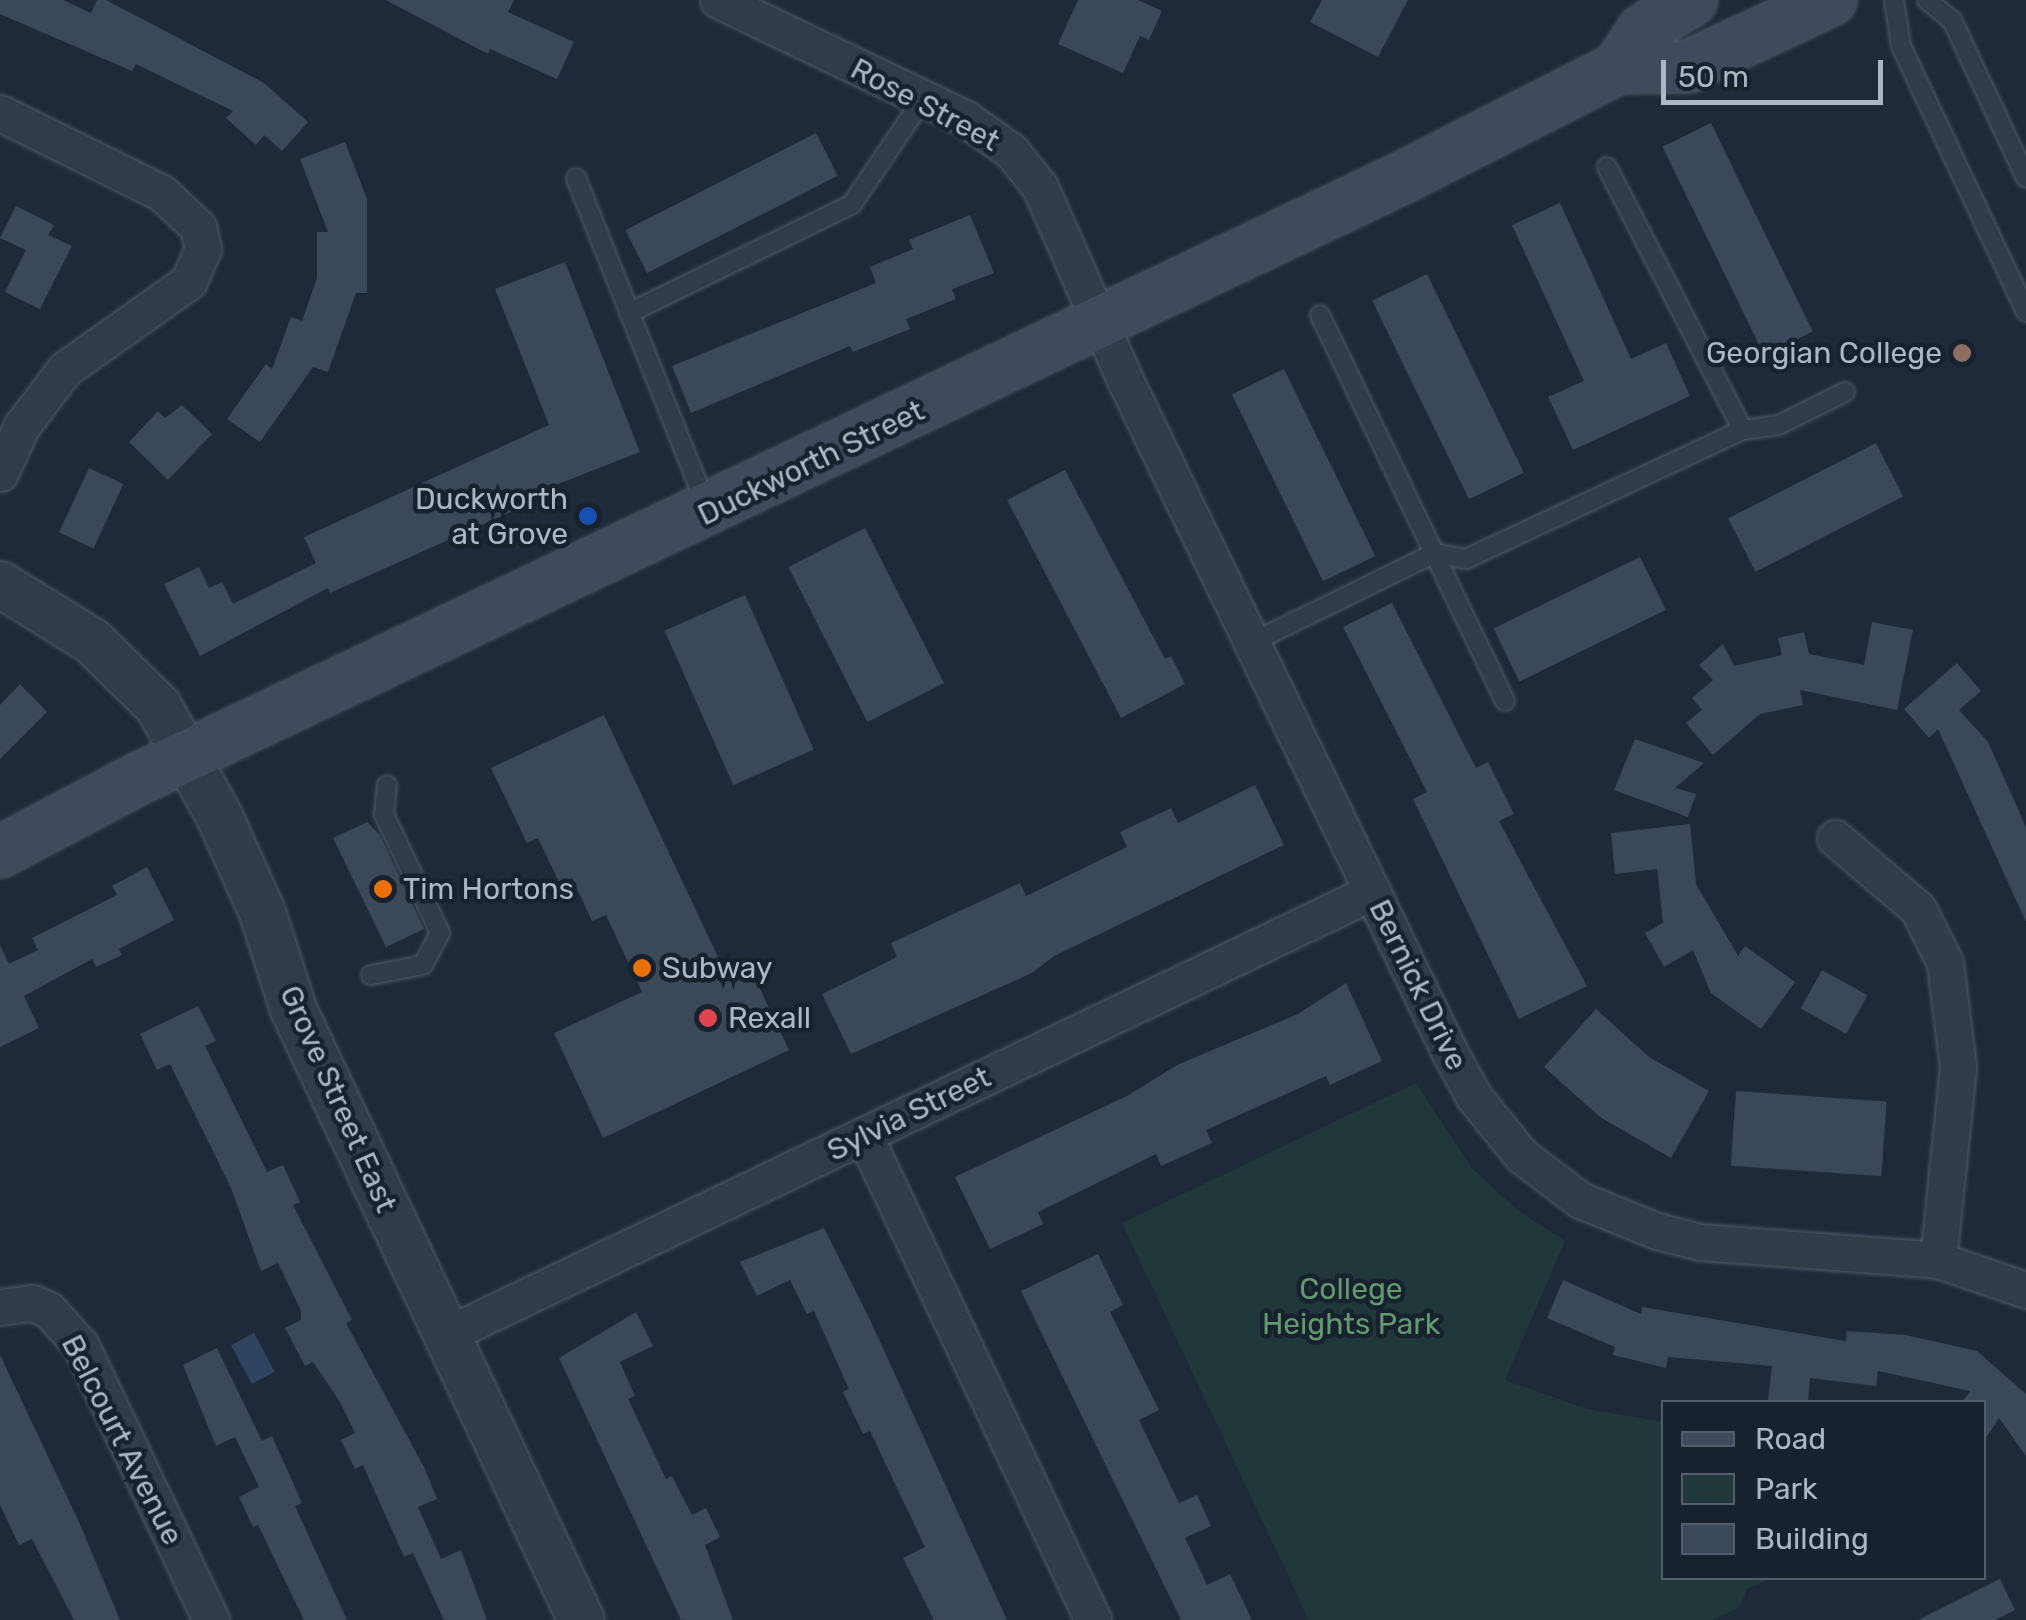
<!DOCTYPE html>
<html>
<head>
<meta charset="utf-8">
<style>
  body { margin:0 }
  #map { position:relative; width:2026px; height:1620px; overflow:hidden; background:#1e2a39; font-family:Rubik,sans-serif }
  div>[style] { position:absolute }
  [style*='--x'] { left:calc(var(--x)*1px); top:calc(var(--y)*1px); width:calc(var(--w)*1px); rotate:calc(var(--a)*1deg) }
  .green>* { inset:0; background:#20383a }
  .water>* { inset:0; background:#2e4460; transform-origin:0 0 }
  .building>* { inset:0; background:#3a4859; transform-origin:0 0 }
  .roads { filter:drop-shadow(0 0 2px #4f5a67) drop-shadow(0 0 2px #4f5a67) }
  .service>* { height:18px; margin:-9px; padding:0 9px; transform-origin:9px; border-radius:9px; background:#323c49 }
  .minor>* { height:35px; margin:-17.5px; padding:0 17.5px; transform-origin:17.5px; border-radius:17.5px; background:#323c49 }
  .tertiary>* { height:45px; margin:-22.5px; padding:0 22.5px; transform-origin:22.5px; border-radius:22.5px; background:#323c49 }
  .secondary>* { height:50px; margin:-25px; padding:0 25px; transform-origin:25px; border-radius:25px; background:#3f4b5d }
  .dots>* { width:28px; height:28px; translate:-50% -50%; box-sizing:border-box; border:5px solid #18212e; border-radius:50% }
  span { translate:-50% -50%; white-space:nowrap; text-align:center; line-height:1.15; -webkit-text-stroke:9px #18212e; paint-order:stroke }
  .street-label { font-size:30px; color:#acb7c6 }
  .poi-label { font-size:30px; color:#acb7c6 }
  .right { translate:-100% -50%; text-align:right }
  .left { translate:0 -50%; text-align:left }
  .park-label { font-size:30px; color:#62996d }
  .legend { position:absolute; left:1661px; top:1400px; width:325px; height:180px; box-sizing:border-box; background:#18212e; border:2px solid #535d6b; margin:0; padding:12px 18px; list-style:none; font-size:30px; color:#acb7c6 }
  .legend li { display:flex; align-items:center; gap:20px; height:50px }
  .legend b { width:50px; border:2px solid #535d6b }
  .scale { position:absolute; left:1661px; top:60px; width:222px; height:45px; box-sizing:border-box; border:5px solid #acb7c6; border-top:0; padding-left:12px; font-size:30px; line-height:35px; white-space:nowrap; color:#acb7c6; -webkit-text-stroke:8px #18212e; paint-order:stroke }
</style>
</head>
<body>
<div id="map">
  <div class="green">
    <div style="clip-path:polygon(1416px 1083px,1471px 1167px,1517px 1210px,1565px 1241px,1505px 1380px,1587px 1409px,1663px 1422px,1664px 1578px,1772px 1578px,1747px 1589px,1740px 1607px,1712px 1620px,1309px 1620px,1122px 1223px)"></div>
  </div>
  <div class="water">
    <div style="left:254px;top:1333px;width:44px;height:26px;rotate:62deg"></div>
  </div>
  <div class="building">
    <div style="clip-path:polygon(0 0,63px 0,91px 13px,97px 0,106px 0,264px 83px,308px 122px,282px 151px,264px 135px,256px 145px,226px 118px,233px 111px,136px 64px,132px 71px,0 14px)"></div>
    <div style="clip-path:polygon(386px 0,514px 0,508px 12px,574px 42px,557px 79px,490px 49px,488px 54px)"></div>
    <div style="clip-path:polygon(1078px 0,1138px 0,1162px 11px,1149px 40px,1140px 36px,1123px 73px,1058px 44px)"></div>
    <div style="clip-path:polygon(1322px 0,1408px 0,1378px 57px,1310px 22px)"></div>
    <div style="left:1711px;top:123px;width:232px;height:54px;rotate:64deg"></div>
    <div style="left:816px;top:133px;width:48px;height:214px;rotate:63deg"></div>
    <div style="clip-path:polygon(345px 142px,367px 199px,367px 293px,356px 293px,328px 372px,313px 367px,260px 442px,227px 419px,266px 364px,272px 369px,291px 317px,302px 321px,317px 278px,317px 232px,328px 232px,300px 159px)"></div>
    <div style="clip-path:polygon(1560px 203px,1631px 359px,1666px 343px,1690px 396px,1573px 450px,1548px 397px,1584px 381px,1512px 225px)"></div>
    <div style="clip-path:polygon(16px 206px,54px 225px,48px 235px,72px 246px,40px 309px,5px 292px,26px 250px,0 238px)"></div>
    <div style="clip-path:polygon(970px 215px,994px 273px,952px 289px,956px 299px,906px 319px,910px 329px,853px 352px,850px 346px,691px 413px,672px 366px,876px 283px,870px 267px,913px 249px,909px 240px)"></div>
    <div style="clip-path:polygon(565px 262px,640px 452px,543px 490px,546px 496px,330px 593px,328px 588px,200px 656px,164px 584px,199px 567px,209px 588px,222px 582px,233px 604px,316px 563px,304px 537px,549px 425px,495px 289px)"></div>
    <div style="left:1427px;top:274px;width:221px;height:61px;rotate:64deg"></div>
    <div style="left:1284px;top:369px;width:208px;height:58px;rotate:64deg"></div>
    <div style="clip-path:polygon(182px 405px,212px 434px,168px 480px,129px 442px,158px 411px,165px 418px)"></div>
    <div style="left:1876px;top:443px;width:60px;height:166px;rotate:63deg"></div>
    <div style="left:89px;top:468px;width:38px;height:71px;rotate:25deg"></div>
    <div style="clip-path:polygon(1065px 470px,1165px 659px,1171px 656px,1185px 684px,1121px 718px,1007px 500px)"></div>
    <div style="left:865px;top:528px;width:174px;height:86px;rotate:63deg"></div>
    <div style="left:1640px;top:557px;width:59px;height:163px;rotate:64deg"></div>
    <div style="left:745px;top:595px;width:169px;height:88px;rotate:66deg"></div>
    <div style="clip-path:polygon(1392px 603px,1476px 768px,1488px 762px,1514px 814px,1499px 821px,1587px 986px,1519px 1019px,1413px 799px,1427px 792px,1343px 627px)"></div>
    <div style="clip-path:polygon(1872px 622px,1913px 630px,1897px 710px,1800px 690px,1803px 705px,1760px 714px,1713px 755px,1686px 723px,1702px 710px,1692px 698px,1713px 680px,1699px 665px,1723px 644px,1734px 666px,1782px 655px,1778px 638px,1804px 632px,1809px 654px,1864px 665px)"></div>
    <div style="clip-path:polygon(1957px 663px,1981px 691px,1959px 710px,1988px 742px,2026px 827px,2026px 922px,1938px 729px,1929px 738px,1904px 709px)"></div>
    <div style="clip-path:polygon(20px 684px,47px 712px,0 759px,0 705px)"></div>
    <div style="clip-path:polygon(604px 715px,727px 976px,749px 966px,789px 1050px,603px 1138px,554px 1033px,642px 992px,606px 915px,592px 921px,572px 878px,560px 884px,538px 838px,527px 843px,491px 768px)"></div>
    <div style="clip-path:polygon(1635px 739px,1704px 763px,1675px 788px,1696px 794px,1688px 817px,1614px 790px)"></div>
    <div style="clip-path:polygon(1255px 785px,1284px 845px,1054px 956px,1032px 973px,851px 1054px,822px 994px,897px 957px,891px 943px,1020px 883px,1026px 896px,1127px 847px,1120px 832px,1171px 808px,1178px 823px)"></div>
    <div style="clip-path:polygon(367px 822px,380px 835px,424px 929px,386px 947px,333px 838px)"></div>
    <div style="clip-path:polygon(1690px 824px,1696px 884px,1738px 956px,1745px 946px,1795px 982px,1761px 1029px,1711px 993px,1693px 950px,1664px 967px,1645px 933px,1663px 923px,1657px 869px,1615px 874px,1611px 833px)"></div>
    <div style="clip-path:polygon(147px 867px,174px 920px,119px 949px,122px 955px,96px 967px,92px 959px,24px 996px,39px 1028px,0 1047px,0 945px,9px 964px,38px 950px,32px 938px,117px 895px,112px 886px)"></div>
    <div style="left:1822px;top:970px;width:52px;height:44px;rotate:29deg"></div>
    <div style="clip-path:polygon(1346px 983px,1382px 1061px,1330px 1085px,1326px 1076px,1206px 1130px,1212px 1143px,1161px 1166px,1156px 1154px,1038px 1212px,1043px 1224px,990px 1249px,955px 1177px,1129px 1095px,1177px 1065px,1298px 1014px)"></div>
    <div style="clip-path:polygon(198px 1006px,216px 1041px,205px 1046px,267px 1172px,283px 1165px,300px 1202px,293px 1205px,352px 1320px,346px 1323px,425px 1469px,437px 1499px,418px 1507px,441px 1559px,461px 1550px,487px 1620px,444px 1620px,413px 1553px,404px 1557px,363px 1465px,355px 1469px,341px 1440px,355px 1433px,340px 1402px,313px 1362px,305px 1366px,285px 1328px,301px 1320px,301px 1311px,278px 1263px,261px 1271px,231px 1188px,170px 1064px,157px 1070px,140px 1034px)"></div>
    <div style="clip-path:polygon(1596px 1009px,1649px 1057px,1709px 1091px,1671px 1158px,1600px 1117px,1544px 1067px)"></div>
    <div style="left:1736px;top:1091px;width:151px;height:75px;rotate:4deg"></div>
    <div style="clip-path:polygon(824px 1228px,871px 1322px,1007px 1620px,934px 1620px,903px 1558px,925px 1547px,870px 1431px,863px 1434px,843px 1392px,849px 1389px,814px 1311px,807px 1314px,790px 1280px,757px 1296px,740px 1262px)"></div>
    <div style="clip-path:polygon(1098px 1254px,1123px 1305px,1110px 1312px,1159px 1410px,1139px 1420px,1179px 1503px,1197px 1495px,1211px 1526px,1185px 1538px,1207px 1585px,1230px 1574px,1252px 1620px,1181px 1620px,1021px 1291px)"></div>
    <div style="clip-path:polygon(1563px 1280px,1641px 1314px,1642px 1307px,1846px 1341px,1847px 1331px,1905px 1335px,1977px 1351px,2026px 1394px,2026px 1456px,1999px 1418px,1984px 1441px,1984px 1402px,1962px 1402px,1970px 1391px,1878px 1371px,1876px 1386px,1810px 1378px,1808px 1402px,1768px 1400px,1772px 1366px,1668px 1357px,1666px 1368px,1613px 1355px,1615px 1347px,1547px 1318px)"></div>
    <div style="clip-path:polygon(636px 1312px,653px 1346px,620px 1362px,635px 1396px,628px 1399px,666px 1479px,672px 1476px,692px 1515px,706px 1508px,720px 1537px,705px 1545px,733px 1620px,681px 1620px,559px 1358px)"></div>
    <div style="clip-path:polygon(217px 1348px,262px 1441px,272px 1436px,302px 1503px,295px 1506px,347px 1620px,304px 1620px,258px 1525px,253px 1527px,239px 1497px,259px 1487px,235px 1437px,216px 1446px,183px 1365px)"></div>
    <div style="clip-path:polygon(0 1355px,79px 1522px,120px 1620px,74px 1620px,32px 1539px,19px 1545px,0 1505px)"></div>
    <div style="clip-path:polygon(2000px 1579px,2015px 1610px,1995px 1620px,1918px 1620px)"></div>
  </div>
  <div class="roads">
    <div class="service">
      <div style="--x:1894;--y:0;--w:47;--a:81.3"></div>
      <div style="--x:1901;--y:46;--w:294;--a:64.8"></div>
      <div style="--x:1927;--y:0;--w:32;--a:39"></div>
      <div style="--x:1952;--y:20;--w:174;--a:64.9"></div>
      <div style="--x:1607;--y:167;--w:296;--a:62.7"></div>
      <div style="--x:576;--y:178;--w:354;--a:68.3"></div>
      <div style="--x:629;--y:313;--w:248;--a:-26"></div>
      <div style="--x:852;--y:204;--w:127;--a:-55.9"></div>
      <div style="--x:1320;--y:315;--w:428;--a:64.4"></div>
      <div style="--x:1251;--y:643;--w:205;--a:-26.1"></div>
      <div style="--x:1435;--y:553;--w:32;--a:11"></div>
      <div style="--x:1466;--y:559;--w:306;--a:-25"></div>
      <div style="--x:1743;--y:430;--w:36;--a:-8"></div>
      <div style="--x:1779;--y:425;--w:74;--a:-26.6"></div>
      <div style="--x:371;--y:975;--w:53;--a:-10.9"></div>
      <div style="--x:423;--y:965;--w:36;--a:-62"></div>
      <div style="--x:440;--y:933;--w:132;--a:-115.2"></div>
      <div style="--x:384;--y:814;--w:29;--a:-84"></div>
    </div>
    <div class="minor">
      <div style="--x:718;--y:0;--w:275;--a:25.6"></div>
      <div style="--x:966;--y:119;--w:55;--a:35.4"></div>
      <div style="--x:1011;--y:151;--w:46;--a:51.1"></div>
      <div style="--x:1040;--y:187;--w:211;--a:66.2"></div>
      <div style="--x:1125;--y:380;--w:745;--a:64.23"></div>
      <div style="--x:1449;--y:1051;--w:52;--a:61.5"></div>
      <div style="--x:1474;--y:1097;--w:76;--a:50.9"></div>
      <div style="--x:1522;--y:1156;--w:73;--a:37.2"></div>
      <div style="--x:1580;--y:1200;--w:83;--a:21.9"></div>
      <div style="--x:1657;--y:1231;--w:44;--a:14.3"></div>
      <div style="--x:1700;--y:1242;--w:239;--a:4.3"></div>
      <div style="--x:1938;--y:1260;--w:93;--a:18.8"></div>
      <div style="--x:0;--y:113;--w:181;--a:26.3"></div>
      <div style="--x:162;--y:193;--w:50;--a:43.4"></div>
      <div style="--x:198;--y:227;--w:23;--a:77"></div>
      <div style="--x:203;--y:249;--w:36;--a:114"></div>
      <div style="--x:188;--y:282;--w:151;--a:144.7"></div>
      <div style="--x:65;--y:369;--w:73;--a:127.2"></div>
      <div style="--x:21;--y:427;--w:51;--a:114.5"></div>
      <div style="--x:1835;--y:838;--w:109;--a:40.5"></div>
      <div style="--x:1918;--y:909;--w:60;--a:63.4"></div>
      <div style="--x:1945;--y:963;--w:105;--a:82.9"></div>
      <div style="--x:1958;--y:1067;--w:194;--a:95.9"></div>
      <div style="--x:864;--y:1135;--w:536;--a:64.72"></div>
      <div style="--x:0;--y:1307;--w:33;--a:-7"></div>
      <div style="--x:33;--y:1303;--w:17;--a:24"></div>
      <div style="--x:49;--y:1310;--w:48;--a:48.4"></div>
      <div style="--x:81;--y:1346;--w:303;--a:64.6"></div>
      <div style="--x:446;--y:1335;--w:1027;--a:-25.57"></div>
    </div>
    <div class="tertiary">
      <div style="--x:0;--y:584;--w:108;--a:31.8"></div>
      <div style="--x:92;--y:641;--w:93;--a:44.6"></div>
      <div style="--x:158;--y:706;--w:126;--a:61"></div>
      <div style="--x:219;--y:816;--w:105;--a:65.9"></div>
      <div style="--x:262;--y:912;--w:102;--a:72.3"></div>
      <div style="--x:293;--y:1009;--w:675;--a:64.76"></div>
    </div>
    <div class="secondary">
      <div style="--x:1618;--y:68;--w:70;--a:-0.8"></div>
      <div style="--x:1688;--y:67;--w:158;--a:-25.1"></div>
      <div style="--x:0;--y:852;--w:156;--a:-27.9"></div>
      <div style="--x:138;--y:779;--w:1395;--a:-25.43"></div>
      <div style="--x:1398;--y:180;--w:247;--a:-27"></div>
      <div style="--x:1618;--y:68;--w:45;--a:-56.7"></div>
      <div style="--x:1643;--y:30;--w:57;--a:-31.5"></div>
    </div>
  </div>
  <div class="dots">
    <div style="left:1962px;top:353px;background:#8d6e63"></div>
    <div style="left:588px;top:516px;background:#1a4fb4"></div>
    <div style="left:383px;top:889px;background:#e8710a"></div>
    <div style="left:642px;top:968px;background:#e8710a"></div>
    <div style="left:708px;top:1018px;background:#e0444e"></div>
  </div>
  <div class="street-label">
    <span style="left:925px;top:105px;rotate:28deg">Rose Street</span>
    <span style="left:811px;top:463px;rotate:-26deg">Duckworth Street</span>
    <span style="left:1418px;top:985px;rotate:64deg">Bernick Drive</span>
    <span style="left:338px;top:1099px;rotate:66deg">Grove Street East</span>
    <span style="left:909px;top:1114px;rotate:-26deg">Sylvia Street</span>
    <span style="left:122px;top:1440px;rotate:63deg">Belcourt Avenue</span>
  </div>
  <div class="poi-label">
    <span class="right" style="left:1942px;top:353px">Georgian College</span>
    <span class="right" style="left:568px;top:516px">Duckworth<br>at Grove</span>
    <span class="left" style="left:403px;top:889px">Tim Hortons</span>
    <span class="left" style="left:662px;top:968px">Subway</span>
    <span class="left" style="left:728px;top:1018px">Rexall</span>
  </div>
  <div class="park-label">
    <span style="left:1351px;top:1306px">College<br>Heights Park</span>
  </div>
  <ul class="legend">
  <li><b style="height:12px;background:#3f4b5d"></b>Road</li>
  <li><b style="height:28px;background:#20383a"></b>Park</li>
  <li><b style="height:28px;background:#3a4859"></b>Building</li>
  </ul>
  <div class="scale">50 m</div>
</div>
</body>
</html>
